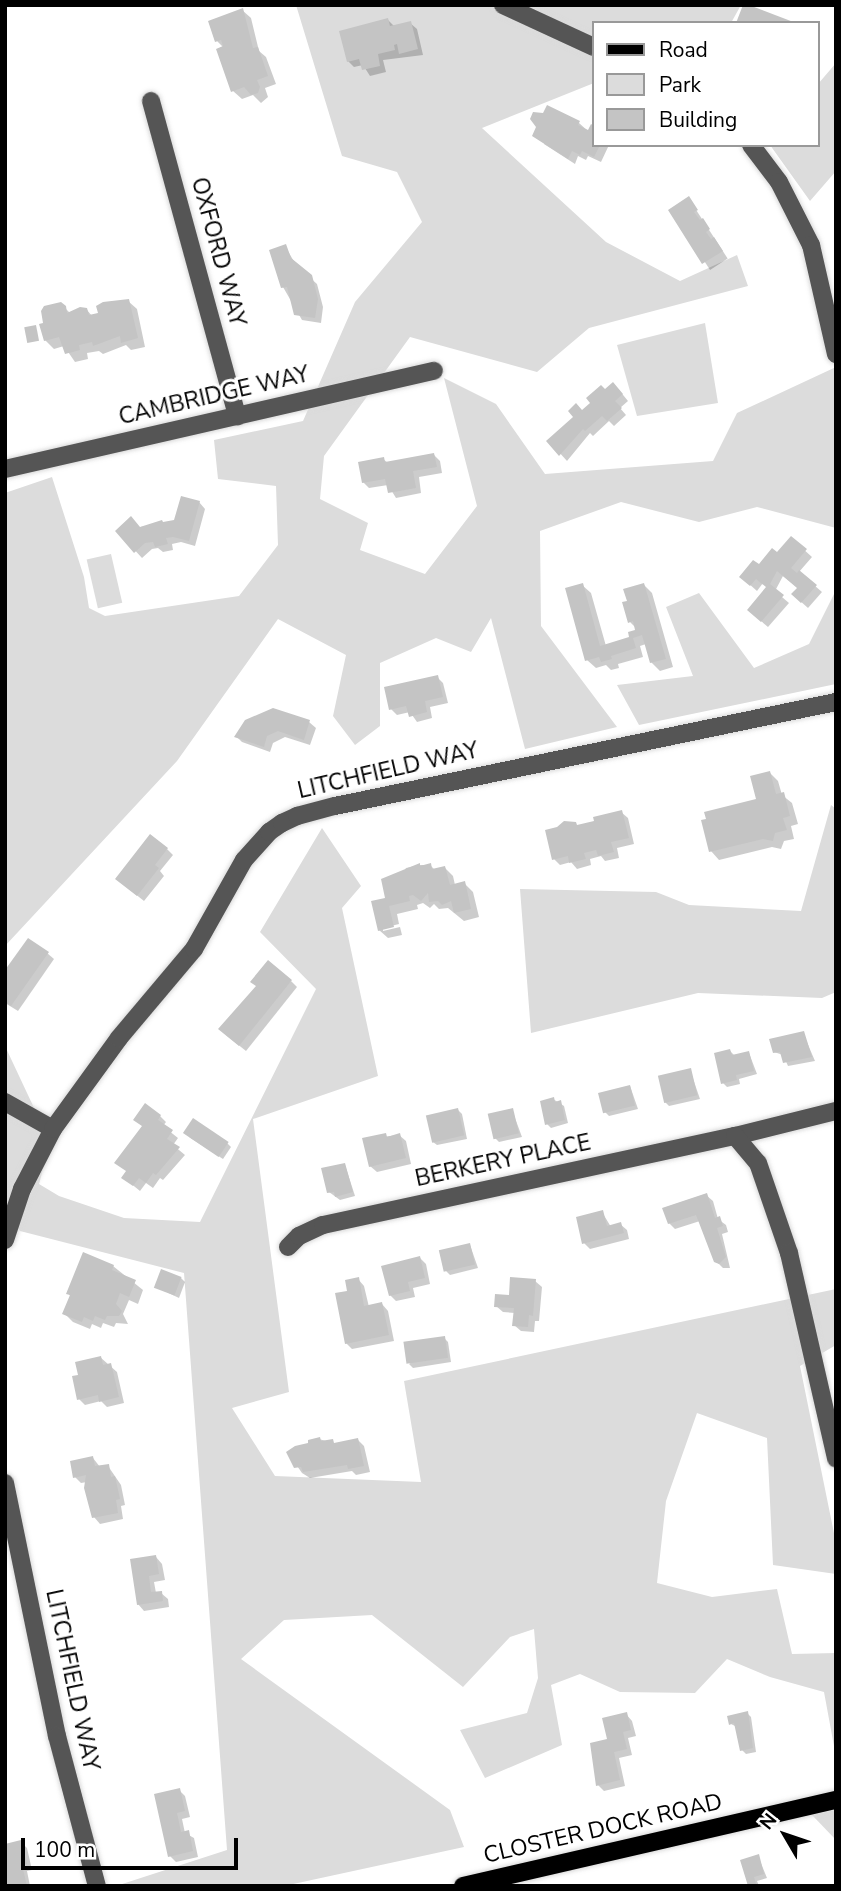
<!DOCTYPE html>
<html>
<head>
<meta charset="utf-8">
<style>
  body { margin:0 }
  #map { position:relative; width:841px; height:1891px; overflow:hidden; background:#fff; font-family:"Nunito Sans",sans-serif }
  div>[style] { position:absolute }
  [style*='--x'] { left:calc(var(--x)*1px); top:calc(var(--y)*1px); width:calc(var(--w)*1px); rotate:calc(var(--a)*1deg) }
  .green>* { inset:0; background:#dcdcdc; transform-origin:0 0 }
  .shadow>* { inset:0; background:#0003; transform-origin:0 0 }
  .building>* { inset:0; background:#c4c4c4; transform-origin:0 0 }
  .roads { filter:drop-shadow(0 0 2px #dbdbdb) drop-shadow(0 0 2px #dbdbdb) }
  .minor>* { height:18px; margin:-9px; padding:0 9px; transform-origin:9px; border-radius:9px; background:#555 }
  .major>* { height:18px; margin:-9px; padding:0 9px; transform-origin:9px; border-radius:9px; background:#000 }
  span { translate:-50% -50%; white-space:nowrap; text-align:center; line-height:1.15; -webkit-text-stroke:6px #fff; paint-order:stroke }
  .street-label { font-size:23px; color:#000 }
  .frame { position:absolute; inset:0; border:7px solid #000; pointer-events:none }
  .legend { position:absolute; left:592px; top:21px; width:228px; height:126px; box-sizing:border-box; background:#fff; border:2px solid #999; margin:0; padding:9px 12px; list-style:none; font-size:21px; color:#000 }
  .legend li { display:flex; align-items:center; gap:14px; height:35px }
  .legend b { width:35px; border:2px solid #999 }
  .north { position:absolute; left:750px; top:1800px; width:70px; height:70px; -webkit-text-stroke:5px #fff; paint-order:stroke; rotate:309deg; font-size:19px; font-weight:700; line-height:28px; text-align:center; color:#000 }
  .north::after { content:''; display:block; margin:auto; width:24px; height:32px; background:#000; clip-path:polygon(50% 0,100% 100%,50% 72%,0 100%) }
  .scale { position:absolute; left:21px; top:1838px; width:217px; height:32px; box-sizing:border-box; border:4px solid #000; border-top:0; padding-left:9px; font-size:21px; line-height:24px; white-space:nowrap; color:#000; -webkit-text-stroke:5px #fff; paint-order:stroke }
</style>
</head>
<body>
<div id="map">
  <div class="green">
    <div style="clip-path:polygon(296px 5px,741px 5px,731px 23px,594px 23px,594px 83px,482px 128px,606px 242px,680px 281px,737px 255px,748px 286px,589px 328px,537px 372px,410px 337px,324px 456px,320px 499px,368px 523px,360px 550px,425px 574px,477px 506px,444px 378px,496px 404px,545px 474px,713px 461px,737px 413px,836px 367px,836px 528px,757px 507px,699px 522px,621px 502px,540px 531px,541px 626px,617px 727px,525px 749px,491px 618px,471px 652px,436px 638px,380px 663px,380px 726px,355px 745px,333px 716px,346px 655px,278px 619px,177px 761px,5px 946px,5px 493px,52px 477px,84px 577px,89px 608px,105px 616px,239px 596px,278px 545px,276px 486px,218px 479px,214px 440px,303px 421px,355px 302px,422px 222px,397px 172px,342px 156px)"></div>
    <div style="clip-path:polygon(836px 63px,836px 171px,810px 201px,770px 145px,818px 145px,818px 84px)"></div>
    <div style="clip-path:polygon(705px 323px,718px 403px,637px 416px,617px 345px)"></div>
    <div style="left:111px;top:554px;width:50px;height:25px;rotate:77deg"></div>
    <div style="clip-path:polygon(836px 590px,836px 684px,639px 725px,617px 685px,693px 676px,666px 607px,699px 593px,754px 668px,809px 644px)"></div>
    <div style="clip-path:polygon(831px 805px,836px 809px,836px 992px,822px 998px,698px 993px,531px 1033px,520px 889px,656px 892px,689px 905px,801px 911px)"></div>
    <div style="clip-path:polygon(322px 828px,361px 886px,342px 908px,378px 1076px,253px 1119px,289px 1392px,232px 1408px,275px 1476px,421px 1482px,404px 1381px,836px 1289px,836px 1345px,800px 1366px,836px 1543px,836px 1574px,773px 1565px,767px 1438px,697px 1413px,666px 1501px,657px 1583px,712px 1597px,777px 1589px,792px 1654px,836px 1653px,836px 1757px,824px 1692px,770px 1677px,727px 1659px,695px 1693px,620px 1692px,580px 1674px,551px 1685px,562px 1745px,485px 1778px,460px 1730px,527px 1713px,538px 1678px,534px 1629px,510px 1637px,463px 1687px,372px 1615px,284px 1620px,241px 1659px,450px 1810px,464px 1847px,284px 1886px,116px 1886px,227px 1850px,184px 1273px,20px 1231px,5px 1208px,5px 1046px,50px 1142px,39px 1184px,59px 1196px,124px 1218px,200px 1222px,316px 989px,260px 932px)"></div>
    <div style="clip-path:polygon(836px 1810px,836px 1840px,812px 1815px)"></div>
  </div>
  <div class="shadow">
    <div style="clip-path:polygon(242px 10px,251px 18px,259px 51px,266px 57px,276px 84px,265px 88px,268px 97px,261px 103px,253px 95px,242px 99px,233px 91px,224px 48px,217px 41px)"></div>
    <div style="clip-path:polygon(388px 20px,395px 27px,410px 23px,417px 29px,423px 55px,383px 60px,386px 72px,370px 76px,363px 65px,354px 67px,348px 61px)"></div>
    <div style="clip-path:polygon(548px 107px,579px 123px,589px 132px,592px 127px,594px 128px,594px 145px,609px 145px,601px 162px,588px 156px,586px 160px,578px 156px,575px 164px,544px 144px,544px 115px)"></div>
    <div style="left:689px;top:199px;width:71px;height:21px;rotate:57deg"></div>
    <div style="clip-path:polygon(285px 246px,296px 265px,317px 284px,323px 307px,321px 323px,302px 320px,283px 287px)"></div>
    <div style="clip-path:polygon(128px 301px,137px 309px,145px 347px,131px 350px,126px 345px,103px 354px,99px 351px,87px 353px,88px 359px,75px 362px,64px 346px,54px 349px,45px 340px,65px 308px,70px 313px,87px 310px,92px 316px)"></div>
    <div style="clip-path:polygon(619px 390px,628px 401px,620px 408px,626px 415px,614px 426px,609px 421px,593px 436px,590px 433px,567px 461px,549px 441px,583px 412px)"></div>
    <div style="clip-path:polygon(434px 455px,440px 461px,442px 473px,419px 477px,421px 493px,396px 498px,388px 485px,369px 488px,363px 482px,383px 459px,388px 463px)"></div>
    <div style="clip-path:polygon(199px 502px,205px 509px,195px 546px,181px 542px,172px 544px,173px 550px,163px 552px,158px 548px,152px 549px,142px 558px,117px 531px,176px 521px)"></div>
    <div style="clip-path:polygon(791px 538px,812px 557px,799px 572px,822px 592px,808px 608px,799px 600px,798px 588px,783px 576px,775px 591px,789px 603px,768px 627px,755px 616px,768px 587px,763px 583px,757px 591px,748px 583px,759px 567px,777px 555px)"></div>
    <div style="clip-path:polygon(582px 585px,591px 593px,606px 646px,631px 639px,639px 631px,630px 622px,629px 602px,644px 585px,652px 593px,673px 667px,660px 671px,651px 662px,646px 644px,640px 646px,643px 657px,618px 664px,619px 668px,611px 670px,606px 665px,596px 668px,587px 660px)"></div>
    <div style="clip-path:polygon(437px 677px,443px 683px,448px 703px,430px 707px,432px 718px,417px 722px,410px 712px,397px 715px,391px 709px)"></div>
    <div style="clip-path:polygon(309px 722px,316px 728px,310px 745px,285px 737px,273px 743px,270px 752px,242px 742px,236px 736px)"></div>
    <div style="clip-path:polygon(770px 773px,778px 781px,782px 795px,792px 803px,798px 824px,791px 826px,794px 839px,784px 841px,781px 849px,772px 847px,719px 860px,711px 851px,758px 800px)"></div>
    <div style="clip-path:polygon(621px 812px,628px 818px,634px 844px,617px 848px,619px 858px,605px 861px,601px 856px,590px 859px,591px 865px,577px 869px,571px 862px,560px 865px,554px 859px,558px 828px,579px 827px)"></div>
    <div style="clip-path:polygon(167px 849px,173px 855px,160px 871px,164px 876px,144px 901px,124px 885px)"></div>
    <div style="clip-path:polygon(419px 865px,430px 865px,435px 870px,445px 868px,453px 876px,455px 885px,464px 883px,473px 892px,479px 917px,464px 921px,448px 908px,439px 909px,434px 904px,430px 908px,423px 903px,417px 905px,418px 909px,397px 914px,399px 924px,383px 928px,383px 931px,400px 927px,402px 935px,388px 938px,379px 930px,387px 899px,406px 868px)"></div>
    <div style="clip-path:polygon(47px 953px,54px 959px,18px 1011px,5px 1003px,5px 974px)"></div>
    <div style="clip-path:polygon(291px 981px,297px 987px,246px 1051px,226px 1035px)"></div>
    <div style="clip-path:polygon(803px 1033px,815px 1061px,788px 1066px,783px 1055px,774px 1052px)"></div>
    <div style="clip-path:polygon(730px 1051px,734px 1055px,749px 1053px,757px 1074px,739px 1079px,740px 1084px,727px 1087px,723px 1083px)"></div>
    <div style="clip-path:polygon(690px 1070px,700px 1099px,669px 1106px,665px 1102px)"></div>
    <div style="clip-path:polygon(630px 1086px,638px 1109px,609px 1116px,605px 1112px)"></div>
    <div style="clip-path:polygon(553px 1099px,564px 1106px,568px 1123px,551px 1128px,547px 1124px)"></div>
    <div style="clip-path:polygon(458px 1110px,462px 1114px,467px 1139px,437px 1145px,433px 1142px)"></div>
    <div style="clip-path:polygon(512px 1110px,522px 1137px,499px 1142px,495px 1138px)"></div>
    <div style="clip-path:polygon(160px 1116px,166px 1122px,163px 1126px,178px 1138px,173px 1145px,185px 1155px,163px 1180px,160px 1178px,153px 1188px,146px 1183px,140px 1191px,124px 1178px,144px 1127px,135px 1120px)"></div>
    <div style="clip-path:polygon(399px 1135px,406px 1141px,411px 1164px,377px 1172px,370px 1166px,364px 1139px)"></div>
    <div style="clip-path:polygon(189px 1137px,227px 1143px,231px 1147px,223px 1159px)"></div>
    <div style="clip-path:polygon(345px 1165px,355px 1196px,340px 1200px,329px 1192px)"></div>
    <div style="clip-path:polygon(706px 1195px,713px 1201px,718px 1219px,726px 1225px,728px 1232px,722px 1234px,730px 1268px,723px 1268px,716px 1261px,700px 1221px,675px 1229px,669px 1223px)"></div>
    <div style="clip-path:polygon(602px 1212px,611px 1227px,620px 1224px,627px 1230px,629px 1239px,590px 1249px,584px 1243px)"></div>
    <div style="clip-path:polygon(470px 1245px,478px 1268px,450px 1275px,446px 1271px)"></div>
    <div style="clip-path:polygon(420px 1258px,426px 1264px,430px 1284px,413px 1288px,415px 1297px,396px 1301px,390px 1295px)"></div>
    <div style="clip-path:polygon(113px 1266px,143px 1290px,138px 1304px,129px 1300px,123px 1314px,128px 1324px,116px 1323px,114px 1327px,103px 1323px,101px 1328px,92px 1324px,90px 1329px,73px 1322px,64px 1313px,71px 1297px,68px 1293px)"></div>
    <div style="clip-path:polygon(181px 1278px,185px 1282px,179px 1298px,156px 1287px)"></div>
    <div style="clip-path:polygon(358px 1279px,364px 1286px,369px 1307px,382px 1304px,388px 1311px,394px 1341px,352px 1349px,346px 1343px,349px 1292px)"></div>
    <div style="clip-path:polygon(535px 1281px,542px 1287px,539px 1321px,535px 1321px,534px 1332px,521px 1331px,514px 1325px,515px 1313px,503px 1312px,496px 1306px)"></div>
    <div style="clip-path:polygon(444px 1338px,448px 1342px,451px 1362px,413px 1368px,409px 1364px)"></div>
    <div style="clip-path:polygon(100px 1357px,117px 1372px,124px 1403px,107px 1407px,101px 1401px,85px 1405px,79px 1399px,80px 1376px)"></div>
    <div style="clip-path:polygon(319px 1439px,336px 1444px,358px 1440px,364px 1446px,370px 1472px,356px 1475px,352px 1471px,310px 1478px,302px 1473px,288px 1453px)"></div>
    <div style="clip-path:polygon(93px 1458px,100px 1467px,108px 1466px,121px 1485px,125px 1505px,121px 1506px,123px 1519px,100px 1524px,94px 1517px,87px 1482px,81px 1483px,75px 1477px)"></div>
    <div style="clip-path:polygon(156px 1557px,162px 1564px,165px 1580px,154px 1582px,156px 1593px,161px 1593px,168px 1599px,169px 1607px,144px 1611px,138px 1604px)"></div>
    <div style="clip-path:polygon(747px 1713px,751px 1717px,756px 1752px,746px 1754px,742px 1750px,737px 1727px,731px 1724px)"></div>
    <div style="clip-path:polygon(626px 1714px,632px 1721px,636px 1736px,628px 1738px,632px 1755px,619px 1758px,625px 1786px,604px 1791px,598px 1785px,609px 1740px)"></div>
    <div style="clip-path:polygon(179px 1790px,185px 1796px,190px 1817px,182px 1819px,185px 1833px,194px 1838px,198px 1857px,176px 1862px,170px 1856px)"></div>
    <div style="clip-path:polygon(21px 1842px,27px 1848px,32px 1870px,27px 1871px,30px 1886px,6px 1886px)"></div>
    <div style="clip-path:polygon(758px 1856px,767px 1878px,757px 1881px,759px 1886px,750px 1886px,742px 1861px)"></div>
  </div>
  <div class="building">
    <div style="clip-path:polygon(743px 5px,749px 5px,796px 23px,736px 23px)"></div>
    <div style="clip-path:polygon(243px 8px,253px 48px,258px 47px,268px 76px,257px 80px,260px 87px,258px 93px,251px 95px,244px 87px,231px 92px,216px 49px,223px 46px,221px 40px,215px 42px,208px 21px)"></div>
    <div style="clip-path:polygon(388px 18px,390px 26px,411px 21px,418px 49px,399px 54px,397px 44px,394px 45px,395px 50px,378px 54px,380px 66px,362px 70px,359px 59px,347px 62px,339px 31px)"></div>
    <div style="clip-path:polygon(547px 105px,580px 121px,578px 125px,588px 130px,591px 124px,594px 126px,594px 145px,600px 145px,594px 157px,582px 151px,580px 155px,572px 151px,568px 159px,532px 136px,536px 127px,530px 119px,533px 112px,543px 113px)"></div>
    <div style="clip-path:polygon(689px 196px,698px 210px,694px 212px,700px 220px,703px 218px,710px 229px,706px 232px,711px 239px,714px 237px,723px 251px,702px 264px,668px 210px)"></div>
    <div style="clip-path:polygon(286px 244px,291px 258px,312px 275px,318px 299px,315px 318px,294px 315px,287px 287px,281px 288px,269px 250px)"></div>
    <div style="clip-path:polygon(129px 299px,138px 338px,121px 343px,120px 336px,93px 346px,92px 342px,79px 345px,80px 350px,65px 354px,59px 337px,44px 341px,39px 324px,43px 323px,41px 311px,44px 306px,61px 302px,66px 306px,67px 313px,80px 307px,87px 308px,89px 315px,98px 313px,96px 306px,103px 302px)"></div>
    <div style="left:36px;top:325px;width:16px;height:12px;rotate:79deg"></div>
    <div style="clip-path:polygon(613px 382px,623px 394px,615px 401px,622px 408px,607px 421px,602px 416px,585px 431px,583px 429px,559px 456px,546px 441px,573px 417px,568px 411px,576px 403px,582px 410px,590px 403px,586px 398px,601px 385px,605px 389px)"></div>
    <div style="clip-path:polygon(434px 453px,437px 467px,413px 471px,416px 488px,388px 493px,385px 479px,362px 483px,358px 462px,384px 457px,385px 462px)"></div>
    <div style="clip-path:polygon(181px 496px,200px 501px,189px 541px,173px 537px,166px 538px,168px 544px,155px 547px,153px 542px,145px 543px,134px 553px,115px 531px,131px 516px,140px 527px,162px 520px,163px 522px,174px 520px)"></div>
    <div style="clip-path:polygon(791px 536px,807px 549px,791px 568px,797px 573px,799px 570px,817px 585px,801px 603px,791px 594px,797px 588px,777px 571px,770px 584px,784px 595px,761px 622px,747px 610px,766px 587px,756px 579px,750px 586px,739px 577px,753px 560px,759px 564px,772px 548px,777px 552px)"></div>
    <div style="clip-path:polygon(583px 583px,600px 646px,629px 637px,628px 632px,635px 630px,633px 621px,628px 623px,622px 602px,627px 601px,623px 589px,644px 583px,666px 659px,650px 663px,642px 635px,633px 638px,636px 648px,611px 656px,612px 659px,601px 662px,599px 657px,585px 661px,565px 588px)"></div>
    <div style="clip-path:polygon(438px 675px,443px 697px,425px 701px,427px 712px,409px 717px,406px 706px,389px 710px,384px 687px)"></div>
    <div style="clip-path:polygon(273px 708px,310px 720px,304px 740px,278px 731px,267px 736px,264px 747px,234px 737px,245px 720px)"></div>
    <div style="clip-path:polygon(770px 771px,776px 794px,784px 792px,790px 816px,783px 818px,787px 830px,775px 833px,773px 841px,763px 839px,709px 852px,701px 820px,706px 819px,704px 812px,756px 799px,750px 776px)"></div>
    <div style="clip-path:polygon(622px 810px,629px 838px,611px 842px,614px 852px,598px 856px,596px 850px,584px 853px,586px 859px,569px 863px,568px 856px,552px 860px,545px 830px,557px 827px,564px 821px,576px 822px,577px 825px,594px 821px,593px 817px)"></div>
    <div style="clip-path:polygon(150px 834px,168px 848px,155px 865px,159px 868px,137px 896px,115px 879px)"></div>
    <div style="clip-path:polygon(420px 863px,420px 866px,431px 863px,432px 869px,445px 866px,450px 885px,465px 881px,471px 909px,454px 913px,451px 901px,442px 905px,438px 901px,429px 902px,428px 893px,421px 901px,413px 895px,409px 896px,410px 901px,389px 906px,394px 927px,378px 931px,371px 901px,385px 898px,381px 879px)"></div>
    <div style="clip-path:polygon(28px 938px,49px 952px,11px 1006px,5px 1002px,5px 970px)"></div>
    <div style="clip-path:polygon(268px 960px,292px 980px,239px 1046px,218px 1029px,256px 986px,250px 982px)"></div>
    <div style="clip-path:polygon(804px 1031px,812px 1057px,783px 1063px,780px 1052px,773px 1053px,769px 1039px)"></div>
    <div style="clip-path:polygon(730px 1049px,732px 1055px,749px 1051px,754px 1071px,736px 1075px,737px 1080px,721px 1084px,714px 1053px)"></div>
    <div style="left:691px;top:1068px;width:28px;height:34px;rotate:77deg"></div>
    <div style="left:630px;top:1085px;width:21px;height:33px;rotate:76deg"></div>
    <div style="clip-path:polygon(554px 1097px,555px 1102px,561px 1100px,565px 1120px,545px 1125px,540px 1101px)"></div>
    <div style="clip-path:polygon(145px 1103px,161px 1115px,158px 1120px,173px 1130px,167px 1139px,180px 1147px,156px 1175px,153px 1173px,146px 1183px,139px 1178px,133px 1186px,121px 1178px,126px 1171px,114px 1163px,142px 1126px,133px 1120px)"></div>
    <div style="left:458px;top:1108px;width:28px;height:33px;rotate:77deg"></div>
    <div style="left:513px;top:1108px;width:26px;height:26px;rotate:77deg"></div>
    <div style="left:193px;top:1118px;width:43px;height:18px;rotate:34deg"></div>
    <div style="clip-path:polygon(386px 1133px,387px 1137px,400px 1133px,406px 1158px,369px 1167px,362px 1138px)"></div>
    <div style="clip-path:polygon(345px 1163px,353px 1192px,335px 1197px,334px 1192px,327px 1193px,321px 1168px)"></div>
    <div style="clip-path:polygon(707px 1193px,715px 1218px,720px 1216px,723px 1226px,717px 1228px,726px 1257px,719px 1264px,714px 1262px,696px 1215px,668px 1224px,662px 1208px)"></div>
    <div style="clip-path:polygon(603px 1210px,607px 1226px,621px 1222px,624px 1233px,582px 1244px,576px 1217px)"></div>
    <div style="left:470px;top:1243px;width:22px;height:32px;rotate:77deg"></div>
    <div style="clip-path:polygon(83px 1252px,114px 1265px,112px 1270px,136px 1280px,129px 1297px,120px 1293px,116px 1304px,122px 1311px,119px 1316px,107px 1316px,105px 1320px,95px 1316px,93px 1321px,84px 1317px,82px 1322px,62px 1314px,70px 1295px,66px 1294px)"></div>
    <div style="clip-path:polygon(420px 1256px,425px 1278px,408px 1282px,410px 1291px,389px 1296px,381px 1266px)"></div>
    <div style="left:161px;top:1269px;width:22px;height:20px;rotate:21deg"></div>
    <div style="clip-path:polygon(359px 1277px,364px 1306px,382px 1302px,389px 1335px,345px 1344px,335px 1293px,347px 1291px,345px 1280px)"></div>
    <div style="clip-path:polygon(510px 1277px,536px 1279px,533px 1316px,529px 1315px,528px 1327px,512px 1326px,514px 1308px,494px 1307px,495px 1294px,509px 1295px)"></div>
    <div style="left:445px;top:1336px;width:22px;height:42px;rotate:82deg"></div>
    <div style="clip-path:polygon(101px 1356px,103px 1365px,111px 1363px,119px 1397px,99px 1402px,98px 1395px,77px 1400px,72px 1376px,78px 1375px,75px 1362px)"></div>
    <div style="clip-path:polygon(320px 1437px,321px 1441px,333px 1439px,334px 1443px,358px 1438px,364px 1466px,348px 1469px,347px 1465px,303px 1472px,301px 1467px,294px 1468px,286px 1452px,295px 1446px,308px 1443px,308px 1440px)"></div>
    <div style="clip-path:polygon(93px 1456px,95px 1466px,109px 1464px,111px 1477px,115px 1476px,120px 1499px,116px 1500px,118px 1513px,92px 1518px,84px 1488px,86px 1475px,73px 1478px,70px 1461px)"></div>
    <div style="clip-path:polygon(156px 1555px,159px 1574px,149px 1576px,151px 1592px,162px 1591px,163px 1601px,137px 1605px,130px 1559px)"></div>
    <div style="clip-path:polygon(748px 1711px,753px 1748px,740px 1751px,734px 1723px,729px 1725px,727px 1716px)"></div>
    <div style="clip-path:polygon(627px 1712px,631px 1730px,623px 1732px,627px 1749px,614px 1752px,620px 1780px,596px 1786px,590px 1743px,607px 1739px,602px 1718px)"></div>
    <div style="clip-path:polygon(180px 1788px,185px 1811px,177px 1813px,181px 1832px,189px 1830px,193px 1851px,168px 1857px,154px 1794px)"></div>
    <div style="clip-path:polygon(21px 1840px,27px 1864px,22px 1865px,27px 1886px,5px 1886px,5px 1844px)"></div>
    <div style="clip-path:polygon(759px 1854px,764px 1874px,754px 1877px,756px 1884px,748px 1886px,740px 1860px)"></div>
  </div>
  <div class="roads">
    <div class="minor">
      <div style="--x:503;--y:5;--w:100;--a:24.8"></div>
      <div style="--x:151;--y:101;--w:327;--a:74.7"></div>
      <div style="--x:751;--y:145;--w:46;--a:52.9"></div>
      <div style="--x:779;--y:182;--w:71;--a:63.1"></div>
      <div style="--x:811;--y:245;--w:112;--a:77.1"></div>
      <div style="--x:5;--y:469;--w:440;--a:-12.9"></div>
      <div style="--x:5;--y:1102;--w:55;--a:29.4"></div>
      <div style="--x:735;--y:1136;--w:104;--a:-13.9"></div>
      <div style="--x:5;--y:1240;--w:54;--a:-71.6"></div>
      <div style="--x:22;--y:1189;--w:68;--a:-62.7"></div>
      <div style="--x:53;--y:1129;--w:112;--a:-54"></div>
      <div style="--x:119;--y:1038;--w:116;--a:-49.9"></div>
      <div style="--x:194;--y:949;--w:102;--a:-60.7"></div>
      <div style="--x:244;--y:860;--w:38;--a:-48"></div>
      <div style="--x:269;--y:832;--w:16;--a:-35"></div>
      <div style="--x:282;--y:823;--w:17;--a:-25"></div>
      <div style="--x:297;--y:816;--w:39;--a:-15"></div>
      <div style="--x:335;--y:806;--w:512;--a:-11.73"></div>
      <div style="--x:288;--y:1247;--w:16;--a:-45"></div>
      <div style="--x:299;--y:1236;--w:26;--a:-25"></div>
      <div style="--x:323;--y:1225;--w:422;--a:-12.2"></div>
      <div style="--x:735;--y:1136;--w:35;--a:50"></div>
      <div style="--x:758;--y:1163;--w:95;--a:71"></div>
      <div style="--x:789;--y:1253;--w:211;--a:77.1"></div>
      <div style="--x:5;--y:1483;--w:258;--a:78.4"></div>
      <div style="--x:57;--y:1736;--w:155;--a:75.1"></div>
    </div>
    <div class="major">
      <div style="--x:463;--y:1886;--w:383;--a:-13"></div>
    </div>
  </div>
  <div class="street-label">
    <span style="left:218px;top:252px;rotate:75deg">OXFORD WAY</span>
    <span style="left:214px;top:396px;rotate:-13deg">CAMBRIDGE WAY</span>
    <span style="left:388px;top:771px;rotate:-13deg">LITCHFIELD WAY</span>
    <span style="left:503px;top:1161px;rotate:-12deg">BERKERY PLACE</span>
    <span style="left:72px;top:1680px;rotate:78deg">LITCHFIELD WAY</span>
    <span style="left:603px;top:1829px;rotate:-13deg">CLOSTER DOCK ROAD</span>
  </div>
  <div class="frame"></div>
  <ul class="legend">
  <li><b style="height:9px;background:#000"></b>Road</li>
  <li><b style="height:19px;background:#dcdcdc"></b>Park</li>
  <li><b style="height:19px;background:#c4c4c4"></b>Building</li>
  </ul>
  <div class="north">N</div>
  <div class="scale">100 m</div>
</div>
</body>
</html>
